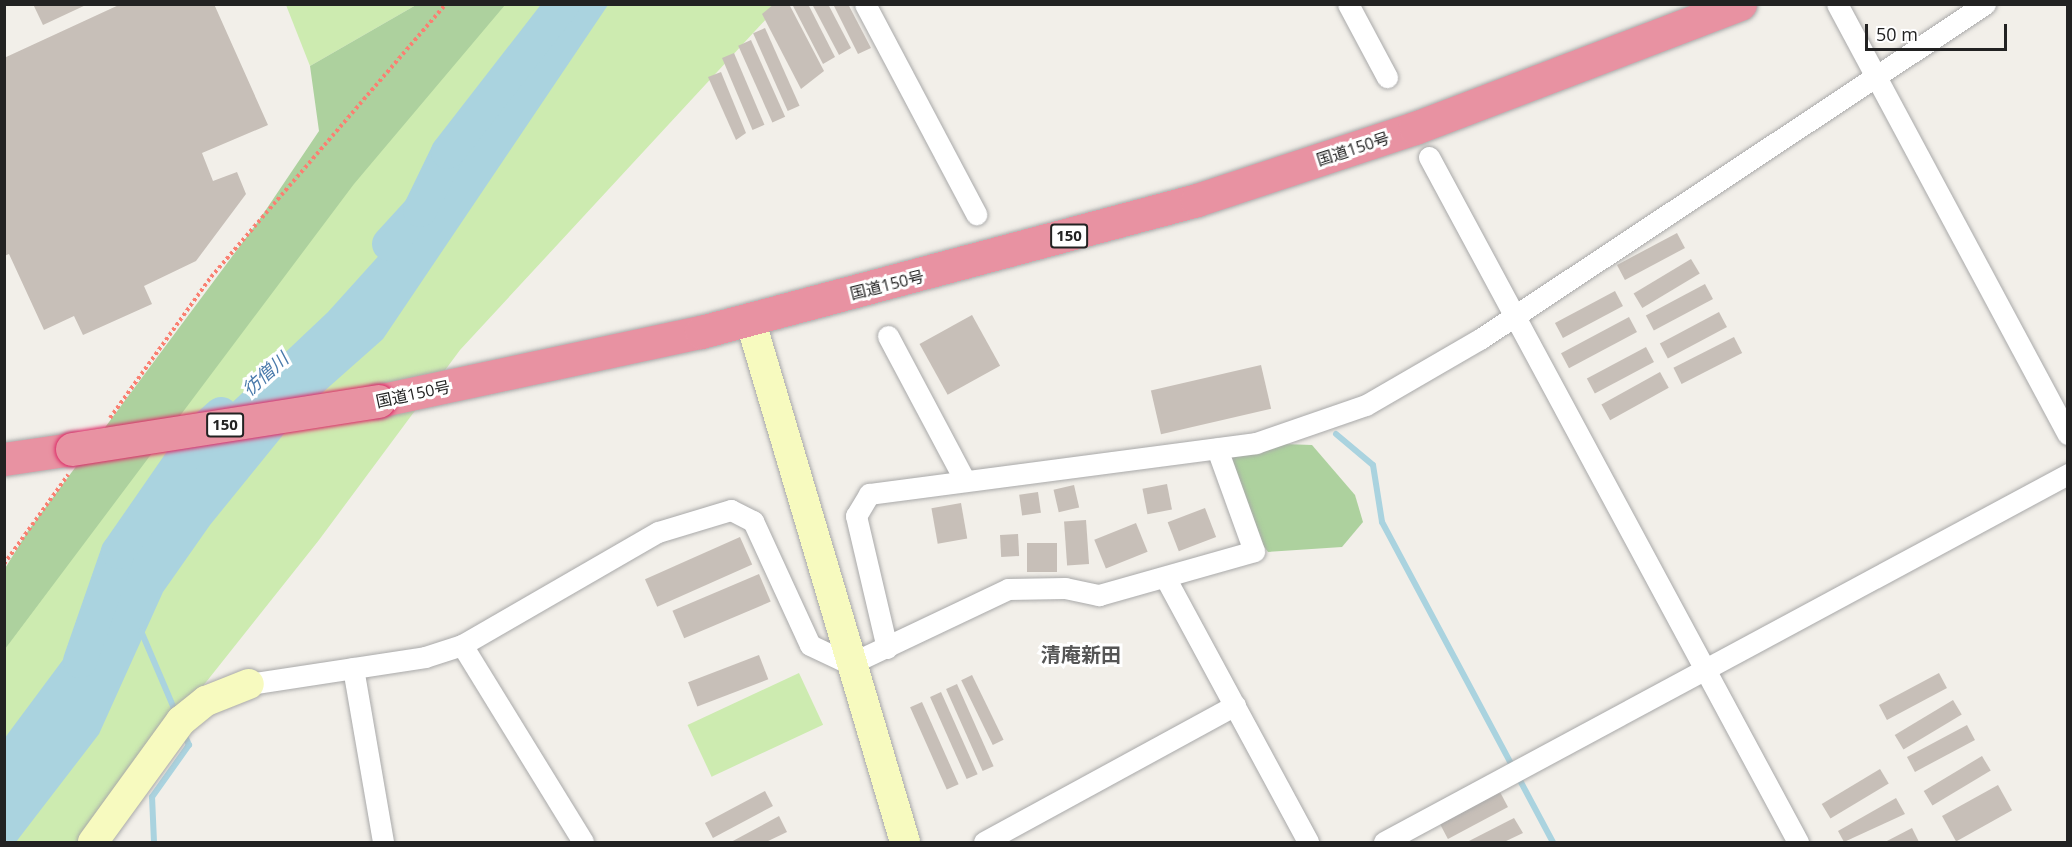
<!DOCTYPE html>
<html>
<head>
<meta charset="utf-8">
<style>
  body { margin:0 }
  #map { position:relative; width:2072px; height:847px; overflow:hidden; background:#f2efe9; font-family:"Open Sans","Noto Sans JP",sans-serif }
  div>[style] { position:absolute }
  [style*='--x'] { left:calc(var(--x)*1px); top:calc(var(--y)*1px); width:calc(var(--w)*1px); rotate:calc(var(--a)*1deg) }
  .grass>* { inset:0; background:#cdebb0; transform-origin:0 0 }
  .forest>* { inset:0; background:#add19e }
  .water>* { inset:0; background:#aad3df }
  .stream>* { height:6px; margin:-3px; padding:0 3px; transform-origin:3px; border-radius:3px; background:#aad3df }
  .river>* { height:34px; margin:-17px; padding:0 17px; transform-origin:17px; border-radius:17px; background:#aad3df }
  .building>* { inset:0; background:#c7bfb8; transform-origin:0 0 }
  .path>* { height:4px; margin-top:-2px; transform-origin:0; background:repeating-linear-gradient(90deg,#fa8072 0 3px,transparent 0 6px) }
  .roads { filter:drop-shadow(0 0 2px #a9a9a9) drop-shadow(0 0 2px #a9a9a9) }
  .street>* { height:21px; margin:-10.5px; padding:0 10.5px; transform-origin:10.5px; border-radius:10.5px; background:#fff }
  .secondary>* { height:30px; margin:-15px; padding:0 15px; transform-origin:15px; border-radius:15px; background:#f7fabf }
  .highway>* { height:33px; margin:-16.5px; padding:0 16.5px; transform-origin:16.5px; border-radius:16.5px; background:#e892a2 }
  .bridges { filter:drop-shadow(0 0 2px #dc2a67) drop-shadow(0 0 2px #dc2a67) }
  .highway-bridge>* { height:33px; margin:-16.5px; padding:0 16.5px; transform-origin:16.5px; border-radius:16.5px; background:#e892a2 }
  span { translate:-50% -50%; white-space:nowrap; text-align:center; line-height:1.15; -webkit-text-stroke:6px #fff; paint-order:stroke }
  .shield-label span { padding:2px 4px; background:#fff; border:2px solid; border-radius:4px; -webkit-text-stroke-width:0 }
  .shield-label { font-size:15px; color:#222; font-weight:700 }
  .street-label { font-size:16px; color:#222 }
  .water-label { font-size:18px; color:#4a7aab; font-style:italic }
  .quarter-label { font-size:20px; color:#555; font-weight:700 }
  .frame { position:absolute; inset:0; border:6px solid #222; pointer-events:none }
  .scale { position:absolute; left:1865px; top:24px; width:142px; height:27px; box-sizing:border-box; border:3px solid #222; border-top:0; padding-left:8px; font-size:18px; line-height:21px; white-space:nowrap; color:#222; -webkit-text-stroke:4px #fff; paint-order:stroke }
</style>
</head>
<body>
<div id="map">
  <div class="grass">
    <div style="clip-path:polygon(286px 5px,416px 5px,310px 66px)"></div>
    <div style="clip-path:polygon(446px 5px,779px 5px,460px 350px,319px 540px,79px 842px,5px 842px,5px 581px)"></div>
    <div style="left:799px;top:673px;width:57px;height:123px;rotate:65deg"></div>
  </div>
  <div class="forest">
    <div style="clip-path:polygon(416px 5px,505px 5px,354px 184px,5px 649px,4px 570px,28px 531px,257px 223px,319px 131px,310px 66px)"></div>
    <div style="clip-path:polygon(1256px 443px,1312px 445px,1355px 495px,1363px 522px,1342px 547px,1268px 552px,1239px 511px,1217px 449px)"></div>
  </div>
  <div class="water">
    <div style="clip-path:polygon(557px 5px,608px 5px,383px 339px,304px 409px,210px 525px,163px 592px,99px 734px,16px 842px,5px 842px,4px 739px,94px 618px,201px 432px,328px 312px,420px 210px)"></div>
  </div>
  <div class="stream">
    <div style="--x:1336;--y:434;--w:48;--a:40"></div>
    <div style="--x:1373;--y:465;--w:58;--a:81"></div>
    <div style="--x:1382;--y:522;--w:363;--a:61.9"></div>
    <div style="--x:112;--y:568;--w:18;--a:63"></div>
    <div style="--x:141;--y:631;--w:89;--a:66.9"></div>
    <div style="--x:154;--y:842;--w:45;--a:-92.5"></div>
    <div style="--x:152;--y:797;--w:64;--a:-54.6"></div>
    <div style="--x:189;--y:745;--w:12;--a:-114"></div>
  </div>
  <div class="river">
    <div style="--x:389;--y:244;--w:46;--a:-47.6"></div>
    <div style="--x:420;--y:210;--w:64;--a:-64.2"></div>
    <div style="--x:448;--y:152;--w:187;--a:-52.2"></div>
    <div style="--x:80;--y:661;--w:115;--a:-70.8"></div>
    <div style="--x:118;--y:552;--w:146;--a:-55.3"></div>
    <div style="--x:201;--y:432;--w:27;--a:-42"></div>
  </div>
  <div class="building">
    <div style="clip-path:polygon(33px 4px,88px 4px,43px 25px)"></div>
    <div style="clip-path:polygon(121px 4px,214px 4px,268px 125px,202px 153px,213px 181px,237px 172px,246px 194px,196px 261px,144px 286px,152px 304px,83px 335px,74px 316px,44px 330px,9px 254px,4px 256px,4px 58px)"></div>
    <div style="clip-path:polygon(774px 4px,789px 4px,824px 71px,801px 89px,762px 14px)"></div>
    <div style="clip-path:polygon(792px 4px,808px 4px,835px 57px,823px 64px)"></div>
    <div style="clip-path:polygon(812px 4px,828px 4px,851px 48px,839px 55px)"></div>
    <div style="clip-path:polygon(833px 4px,848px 4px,871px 48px,858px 54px)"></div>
    <div style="left:765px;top:28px;width:85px;height:13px;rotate:66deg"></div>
    <div style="left:751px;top:40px;width:84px;height:14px;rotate:66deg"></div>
    <div style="left:734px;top:53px;width:78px;height:13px;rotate:67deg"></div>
    <div style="clip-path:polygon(721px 72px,746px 133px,736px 140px,708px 77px)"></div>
    <div style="left:1677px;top:233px;width:17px;height:68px;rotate:62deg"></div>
    <div style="left:1691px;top:259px;width:17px;height:67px;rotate:59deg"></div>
    <div style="left:1705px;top:284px;width:17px;height:67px;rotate:62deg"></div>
    <div style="left:1615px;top:291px;width:17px;height:68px;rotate:62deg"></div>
    <div style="left:1719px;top:312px;width:17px;height:67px;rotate:62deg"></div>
    <div style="left:972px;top:315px;width:58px;height:60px;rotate:61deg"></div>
    <div style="left:1629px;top:317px;width:17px;height:77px;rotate:62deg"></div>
    <div style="left:1734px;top:337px;width:18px;height:68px;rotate:63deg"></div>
    <div style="left:1646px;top:347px;width:17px;height:67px;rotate:62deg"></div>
    <div style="left:1261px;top:365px;width:45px;height:113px;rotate:77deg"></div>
    <div style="left:1660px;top:372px;width:18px;height:67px;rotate:61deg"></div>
    <div style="left:1167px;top:484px;width:26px;height:25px;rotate:79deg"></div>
    <div style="left:1074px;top:485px;width:23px;height:21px;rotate:77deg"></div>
    <div style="left:1038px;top:492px;width:21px;height:19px;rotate:82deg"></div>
    <div style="left:961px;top:503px;width:36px;height:30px;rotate:80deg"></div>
    <div style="left:1205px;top:508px;width:31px;height:40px;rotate:69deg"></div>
    <div style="left:1086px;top:520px;width:44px;height:22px;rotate:86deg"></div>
    <div style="left:1136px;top:523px;width:31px;height:45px;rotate:68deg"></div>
    <div style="left:1018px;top:534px;width:22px;height:18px;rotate:87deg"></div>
    <div style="left:740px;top:537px;width:30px;height:104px;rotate:66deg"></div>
    <div style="left:1027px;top:543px;width:30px;height:29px"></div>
    <div style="left:759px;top:574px;width:30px;height:94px;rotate:67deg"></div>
    <div style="left:759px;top:655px;width:26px;height:76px;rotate:69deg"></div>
    <div style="left:1939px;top:673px;width:17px;height:68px;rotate:62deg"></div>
    <div style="left:972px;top:675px;width:72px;height:12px;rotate:64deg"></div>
    <div style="left:957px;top:684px;width:90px;height:12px;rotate:66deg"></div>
    <div style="left:941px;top:692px;width:90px;height:12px;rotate:66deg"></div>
    <div style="left:1953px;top:700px;width:17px;height:68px;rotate:59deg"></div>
    <div style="left:922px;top:702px;width:90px;height:13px;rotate:66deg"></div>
    <div style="left:1967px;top:725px;width:17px;height:68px;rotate:62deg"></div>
    <div style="left:1982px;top:756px;width:17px;height:68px;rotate:59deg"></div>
    <div style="left:1880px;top:769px;width:17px;height:68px;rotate:59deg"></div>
    <div style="left:1998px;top:785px;width:29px;height:64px;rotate:61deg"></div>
    <div style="left:765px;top:791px;width:17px;height:68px;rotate:62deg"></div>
    <div style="left:1500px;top:792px;width:17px;height:68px;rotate:62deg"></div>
    <div style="clip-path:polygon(1896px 798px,1905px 814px,1844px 842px,1838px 831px)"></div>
    <div style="clip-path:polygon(779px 816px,787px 832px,766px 842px,731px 842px)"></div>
    <div style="clip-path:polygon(1514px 818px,1523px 833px,1504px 842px,1467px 842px)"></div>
    <div style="clip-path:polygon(1912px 828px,1919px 842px,1885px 842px)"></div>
  </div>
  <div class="path">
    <div style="--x:110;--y:418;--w:173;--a:-54.4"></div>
    <div style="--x:211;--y:277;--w:360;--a:-49.3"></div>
    <div style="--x:4;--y:564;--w:110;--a:-54.3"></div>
  </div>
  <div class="roads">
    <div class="street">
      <div style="--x:865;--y:4;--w:238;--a:62.1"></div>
      <div style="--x:1348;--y:4;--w:83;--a:61.9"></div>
      <div style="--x:1837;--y:4;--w:488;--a:61.8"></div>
      <div style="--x:1429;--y:157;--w:778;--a:61.69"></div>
      <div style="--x:888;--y:336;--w:162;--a:62"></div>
      <div style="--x:1166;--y:579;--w:299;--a:61.6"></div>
      <div style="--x:462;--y:645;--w:231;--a:58.4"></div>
      <div style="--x:887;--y:648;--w:136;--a:-103.2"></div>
      <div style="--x:856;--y:516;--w:26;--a:-59"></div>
      <div style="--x:869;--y:494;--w:390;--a:-7.5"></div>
      <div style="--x:1256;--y:443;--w:116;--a:-19.1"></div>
      <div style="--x:1366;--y:405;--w:132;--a:-30.1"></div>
      <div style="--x:1480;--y:339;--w:606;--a:-33.56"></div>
      <div style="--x:353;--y:668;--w:177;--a:80.2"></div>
      <div style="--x:249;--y:684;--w:178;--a:-8.7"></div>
      <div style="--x:425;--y:657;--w:39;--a:-18"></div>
      <div style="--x:462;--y:645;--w:226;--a:-30"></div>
      <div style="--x:658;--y:532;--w:76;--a:-16.8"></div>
      <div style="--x:731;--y:510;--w:25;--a:27"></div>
      <div style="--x:753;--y:521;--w:136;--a:65.3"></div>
      <div style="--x:810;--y:645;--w:44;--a:25.4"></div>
      <div style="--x:850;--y:664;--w:175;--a:-25.4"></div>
      <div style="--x:1008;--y:589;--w:57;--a:-1"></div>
      <div style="--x:1065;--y:588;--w:35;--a:12"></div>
      <div style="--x:1099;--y:595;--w:161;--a:-15.8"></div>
      <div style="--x:1254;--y:551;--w:109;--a:-109.9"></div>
      <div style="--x:984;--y:842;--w:286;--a:-28.6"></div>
      <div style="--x:1384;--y:842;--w:777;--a:-28.28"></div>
    </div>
    <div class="secondary">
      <div style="--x:750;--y:319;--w:545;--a:73.49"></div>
      <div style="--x:93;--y:842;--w:150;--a:-54"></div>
      <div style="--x:181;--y:721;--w:32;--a:-39"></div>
      <div style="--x:206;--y:701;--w:46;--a:-21.6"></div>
    </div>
    <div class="highway">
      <div style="--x:378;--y:401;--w:330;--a:-12.1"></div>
      <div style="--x:701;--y:332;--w:513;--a:-14.9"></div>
      <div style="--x:1197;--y:200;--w:230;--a:-18.3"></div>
      <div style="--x:1415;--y:128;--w:348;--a:-20.9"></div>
      <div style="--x:4;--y:459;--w:69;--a:-8.4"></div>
    </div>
  </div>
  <div class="bridges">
    <div class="highway-bridge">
      <div style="--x:72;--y:449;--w:310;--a:-8.9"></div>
    </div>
  </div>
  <div class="shield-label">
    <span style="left:1069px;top:236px">150</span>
    <span style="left:225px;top:425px">150</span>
  </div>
  <div class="street-label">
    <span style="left:1353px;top:149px;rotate:-18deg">国道150号</span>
    <span style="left:887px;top:285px;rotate:-14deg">国道150号</span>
    <span style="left:413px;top:394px;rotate:-12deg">国道150号</span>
  </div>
  <div class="water-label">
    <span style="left:265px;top:374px;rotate:-42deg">彷僧川</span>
  </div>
  <div class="quarter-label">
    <span style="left:1081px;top:654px">清庵新田</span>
  </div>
  <div class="frame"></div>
  <div class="scale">50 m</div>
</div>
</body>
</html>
